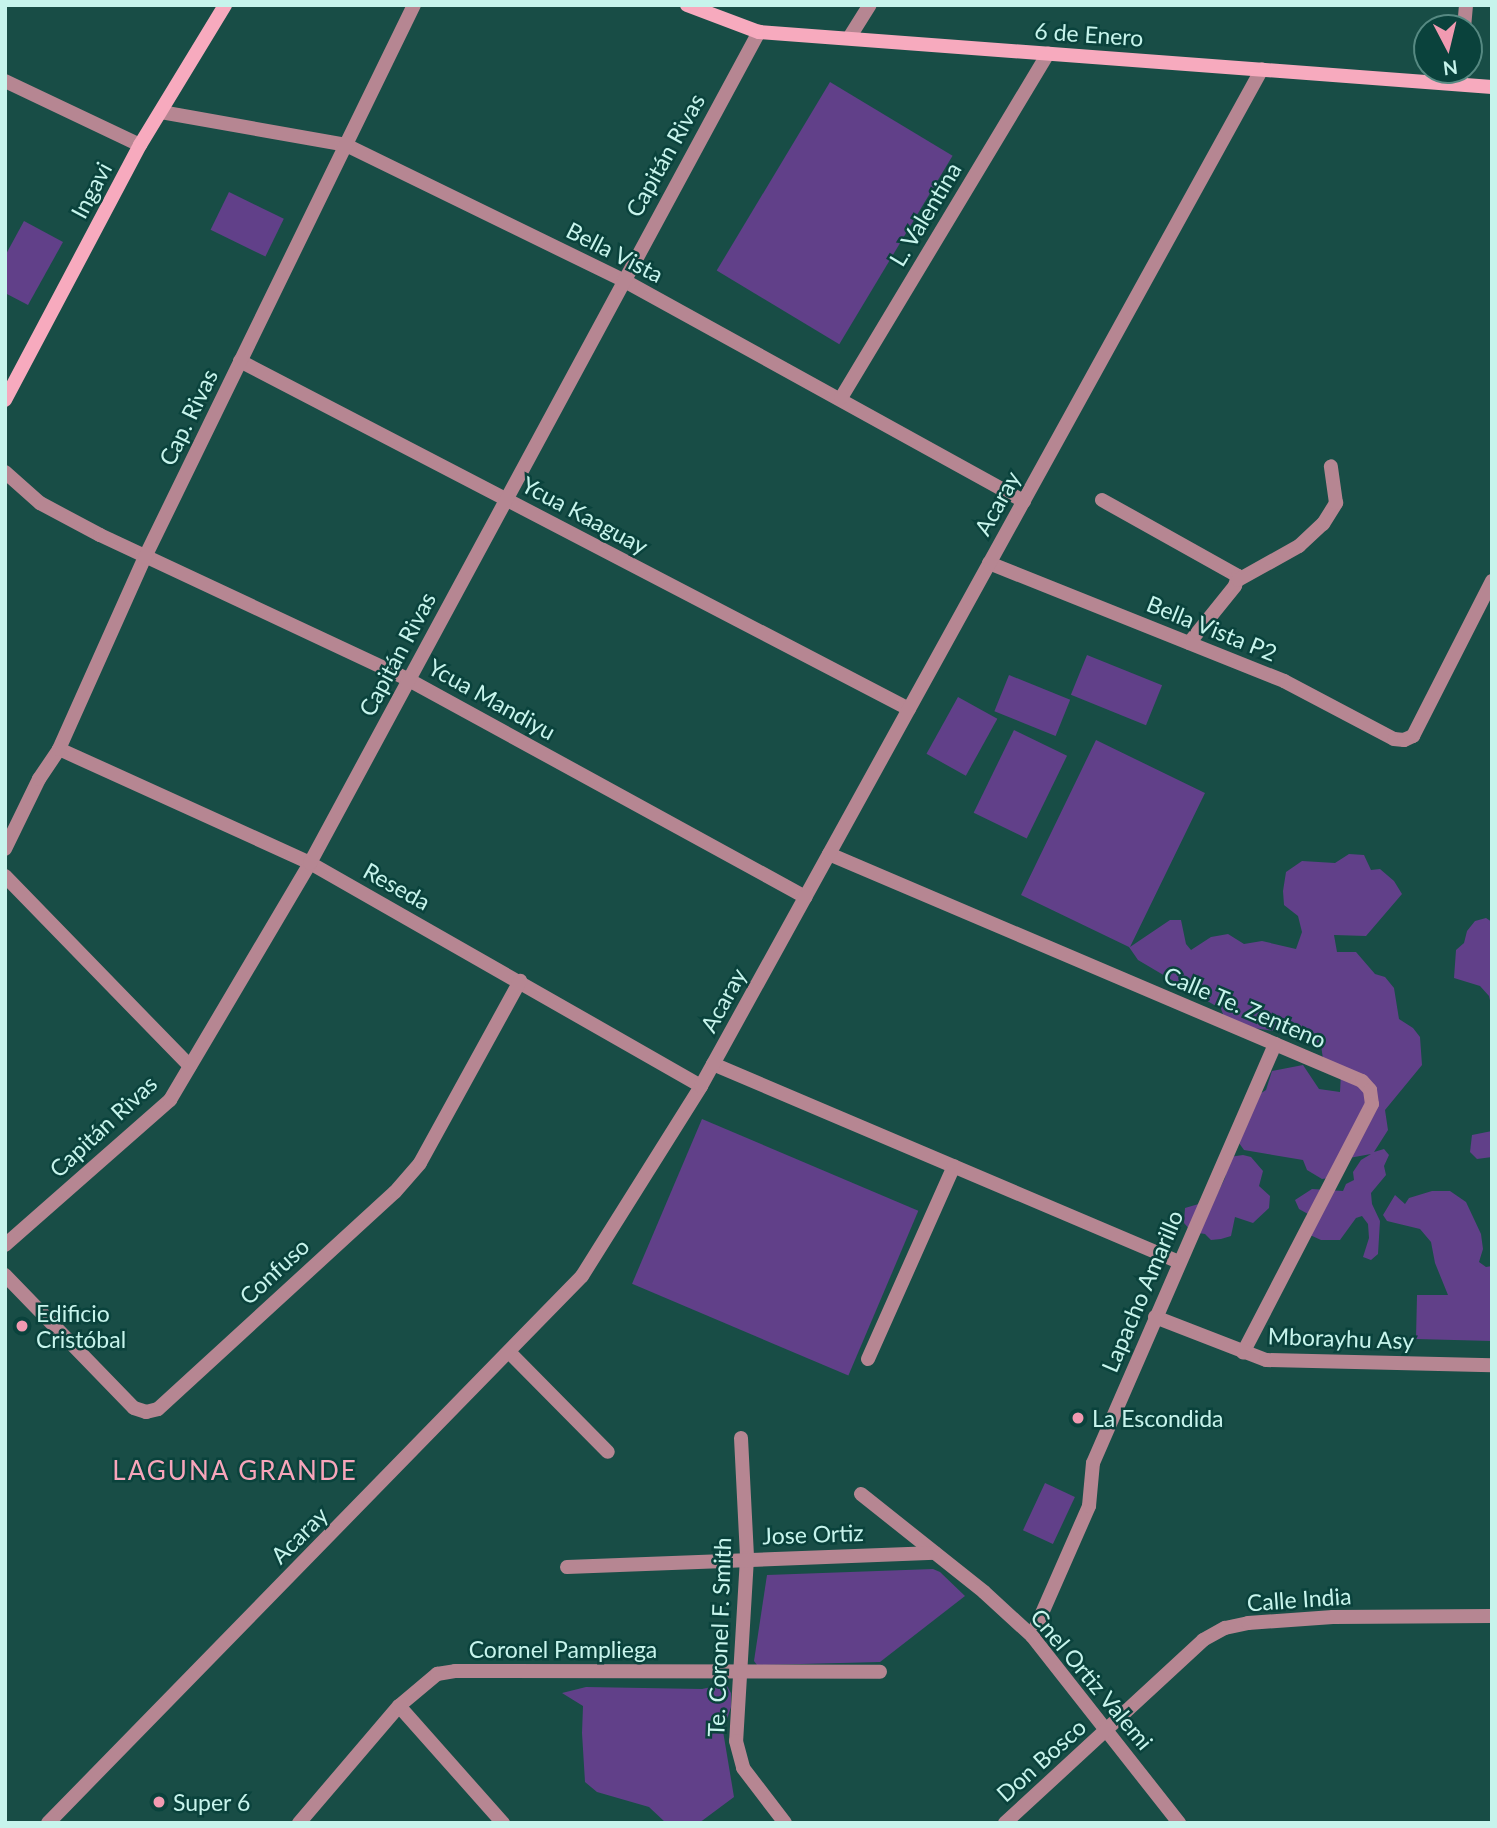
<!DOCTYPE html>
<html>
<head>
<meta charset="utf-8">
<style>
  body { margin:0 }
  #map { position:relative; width:1497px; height:1828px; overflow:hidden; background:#184d46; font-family:Lato,sans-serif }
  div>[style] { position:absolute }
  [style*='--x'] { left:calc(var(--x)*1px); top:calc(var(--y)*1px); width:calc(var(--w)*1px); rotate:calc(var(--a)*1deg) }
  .green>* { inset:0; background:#614089; transform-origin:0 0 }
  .street>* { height:14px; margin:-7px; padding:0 7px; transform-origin:7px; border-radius:7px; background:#b68692 }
  .secondary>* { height:14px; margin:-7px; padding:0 7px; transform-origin:7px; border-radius:7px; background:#f7aabe }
  .dots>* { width:19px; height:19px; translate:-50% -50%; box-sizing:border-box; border:4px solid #0a423c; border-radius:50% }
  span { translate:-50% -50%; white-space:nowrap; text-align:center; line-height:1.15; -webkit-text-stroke:5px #0a423c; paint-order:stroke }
  .street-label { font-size:23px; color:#c7f4ec }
  .poi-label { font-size:23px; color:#c7f4ec }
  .left { translate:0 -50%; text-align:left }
  .quarter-label { font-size:26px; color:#f7a5ba; letter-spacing:2px }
  .frame { position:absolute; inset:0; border:7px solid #c7f4ec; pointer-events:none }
  .north { position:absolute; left:1413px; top:14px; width:70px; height:70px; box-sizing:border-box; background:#0a423c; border:2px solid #568982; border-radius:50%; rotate:173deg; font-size:19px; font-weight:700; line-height:28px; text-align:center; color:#c7f4ec }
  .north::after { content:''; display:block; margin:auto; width:24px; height:32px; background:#f19ab1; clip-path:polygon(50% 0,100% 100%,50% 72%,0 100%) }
</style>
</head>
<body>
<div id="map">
  <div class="green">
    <div style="left:830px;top:82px;width:143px;height:220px;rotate:31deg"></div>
    <div style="left:229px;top:192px;width:61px;height:42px;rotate:26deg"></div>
    <div style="clip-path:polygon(24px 221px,63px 242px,28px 305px,5px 293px,5px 256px)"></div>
    <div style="left:1087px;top:655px;width:81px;height:43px;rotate:22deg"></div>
    <div style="left:1009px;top:675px;width:66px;height:39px;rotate:22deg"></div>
    <div style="left:958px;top:697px;width:45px;height:65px;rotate:29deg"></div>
    <div style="left:1014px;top:730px;width:59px;height:92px;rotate:26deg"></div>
    <div style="clip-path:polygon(1096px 740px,1205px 793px,1130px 947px,1170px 920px,1181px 920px,1186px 944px,1191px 950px,1211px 937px,1228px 934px,1244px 944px,1262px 941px,1296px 949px,1302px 932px,1298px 916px,1284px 905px,1283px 891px,1286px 872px,1302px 861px,1335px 863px,1349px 854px,1364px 855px,1371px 870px,1380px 869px,1394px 881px,1402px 894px,1366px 936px,1334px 935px,1337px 952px,1356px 952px,1375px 974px,1385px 977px,1394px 988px,1399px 1019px,1413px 1028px,1420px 1037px,1422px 1065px,1385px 1110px,1388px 1130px,1374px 1152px,1384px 1149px,1389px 1155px,1384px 1166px,1386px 1175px,1371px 1193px,1372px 1204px,1380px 1221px,1378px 1254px,1371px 1260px,1363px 1257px,1369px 1238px,1368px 1224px,1362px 1216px,1356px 1218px,1340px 1240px,1321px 1240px,1310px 1235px,1308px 1214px,1299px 1209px,1295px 1200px,1312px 1189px,1343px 1191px,1346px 1184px,1354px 1180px,1353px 1172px,1361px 1160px,1371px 1154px,1349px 1158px,1335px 1177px,1322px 1179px,1307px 1170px,1303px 1160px,1244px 1150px,1234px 1136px,1250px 1100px,1266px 1090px,1272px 1071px,1303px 1065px,1319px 1089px,1340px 1092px,1341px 1073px,1324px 1066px,1321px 1045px,1296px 1030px,1280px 1032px,1227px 1024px,1221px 1009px,1138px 960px,1129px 947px,1021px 895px)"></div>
    <div style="clip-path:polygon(1486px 918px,1492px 922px,1492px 1009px,1489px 996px,1480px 986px,1454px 978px,1456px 950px,1464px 943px,1467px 931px,1475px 921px)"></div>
    <div style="left:702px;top:1119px;width:235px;height:179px;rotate:23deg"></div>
    <div style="clip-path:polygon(1492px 1131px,1492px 1157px,1477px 1159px,1470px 1152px,1472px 1135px)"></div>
    <div style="clip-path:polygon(1243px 1155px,1251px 1157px,1263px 1171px,1259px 1186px,1270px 1196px,1269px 1208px,1253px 1223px,1235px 1217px,1231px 1236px,1221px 1239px,1211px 1240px,1205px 1234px,1192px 1232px,1184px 1223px,1185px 1208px,1202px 1203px,1218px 1192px,1225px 1178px,1229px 1157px)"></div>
    <div style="clip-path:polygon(1432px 1191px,1450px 1191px,1466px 1202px,1481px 1234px,1483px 1249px,1479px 1262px,1486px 1267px,1492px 1266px,1492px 1341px,1416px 1339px,1417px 1295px,1448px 1295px,1435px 1263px,1431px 1242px,1420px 1229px,1387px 1221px,1383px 1215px,1395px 1195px,1405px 1204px,1409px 1198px)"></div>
    <div style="left:1045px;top:1483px;width:33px;height:52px;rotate:25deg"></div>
    <div style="clip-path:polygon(933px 1569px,940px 1572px,965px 1596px,880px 1662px,757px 1665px,754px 1661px,767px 1575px)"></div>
    <div style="clip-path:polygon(726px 1684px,731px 1693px,731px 1707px,723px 1731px,734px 1797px,699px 1823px,666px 1823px,649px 1807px,597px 1792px,585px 1782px,582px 1733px,583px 1706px,562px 1693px,586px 1687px,702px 1689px)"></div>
  </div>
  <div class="street">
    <div style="--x:1464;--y:28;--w:23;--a:-85"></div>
    <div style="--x:849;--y:38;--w:39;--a:-58"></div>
    <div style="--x:5;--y:81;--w:149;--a:25.4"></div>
    <div style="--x:1460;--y:84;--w:14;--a:-86"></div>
    <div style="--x:161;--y:112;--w:188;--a:10.1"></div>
    <div style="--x:346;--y:145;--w:308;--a:26"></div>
    <div style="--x:623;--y:280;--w:458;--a:28.9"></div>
    <div style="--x:240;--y:361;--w:754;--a:27.48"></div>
    <div style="--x:841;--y:398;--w:402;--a:-59"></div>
    <div style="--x:5;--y:472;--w:47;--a:41.5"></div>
    <div style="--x:40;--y:503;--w:68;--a:28.1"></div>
    <div style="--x:100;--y:535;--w:341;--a:25.1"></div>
    <div style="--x:409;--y:680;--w:452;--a:28.7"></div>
    <div style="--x:1102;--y:500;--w:156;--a:29.2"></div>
    <div style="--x:1238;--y:576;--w:10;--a:107"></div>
    <div style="--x:1235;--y:586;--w:73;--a:128.9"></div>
    <div style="--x:989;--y:563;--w:318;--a:21.8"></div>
    <div style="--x:1284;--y:681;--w:124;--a:27.8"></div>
    <div style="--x:1394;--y:739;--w:10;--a:6"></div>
    <div style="--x:1404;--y:740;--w:10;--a:-24"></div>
    <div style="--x:1413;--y:736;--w:174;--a:-63"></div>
    <div style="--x:1238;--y:580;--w:70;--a:-29.1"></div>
    <div style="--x:1299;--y:546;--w:33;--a:-43"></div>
    <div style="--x:1323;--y:524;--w:25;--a:-58"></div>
    <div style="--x:1336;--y:503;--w:37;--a:-98"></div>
    <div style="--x:59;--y:749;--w:276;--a:24.4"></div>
    <div style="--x:310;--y:863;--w:450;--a:29.7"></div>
    <div style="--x:5;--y:849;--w:78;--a:-64.1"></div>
    <div style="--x:39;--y:779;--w:36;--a:-56"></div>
    <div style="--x:59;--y:749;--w:210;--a:-65.9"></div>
    <div style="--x:145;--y:557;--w:614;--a:-64.02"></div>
    <div style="--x:829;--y:854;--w:579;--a:23.07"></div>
    <div style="--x:1362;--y:1081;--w:12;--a:48"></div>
    <div style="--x:1370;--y:1090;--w:14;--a:82"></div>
    <div style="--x:1372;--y:1104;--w:280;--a:117.4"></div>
    <div style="--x:5;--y:876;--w:265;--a:45.8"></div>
    <div style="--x:713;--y:1064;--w:506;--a:23.02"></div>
    <div style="--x:5;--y:1245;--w:220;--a:-41.3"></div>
    <div style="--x:170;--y:1100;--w:275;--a:-59.4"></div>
    <div style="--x:310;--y:863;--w:945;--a:-61.62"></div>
    <div style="--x:5;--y:1275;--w:185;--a:45.9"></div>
    <div style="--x:134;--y:1408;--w:13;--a:18"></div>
    <div style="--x:146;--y:1412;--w:12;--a:-14"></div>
    <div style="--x:158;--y:1409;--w:321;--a:-42.5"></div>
    <div style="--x:395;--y:1192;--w:38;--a:-49"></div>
    <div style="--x:420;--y:1163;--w:208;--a:-61.2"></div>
    <div style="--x:1155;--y:1317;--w:119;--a:21.2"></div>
    <div style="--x:1266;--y:1360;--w:226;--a:1.3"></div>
    <div style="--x:510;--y:1353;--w:139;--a:45.3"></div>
    <div style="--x:868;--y:1359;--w:211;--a:-66"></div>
    <div style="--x:741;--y:1438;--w:120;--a:87.1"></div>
    <div style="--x:747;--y:1558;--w:183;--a:93.4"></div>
    <div style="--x:736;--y:1741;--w:28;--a:75"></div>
    <div style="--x:743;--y:1768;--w:69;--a:52.6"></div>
    <div style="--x:861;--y:1494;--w:157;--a:38.5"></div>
    <div style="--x:984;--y:1592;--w:65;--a:42.5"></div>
    <div style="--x:1032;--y:1636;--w:238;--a:51.8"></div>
    <div style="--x:567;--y:1567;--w:368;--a:-2.2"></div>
    <div style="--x:1032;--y:1636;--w:142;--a:-66.3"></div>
    <div style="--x:1089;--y:1506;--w:43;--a:-84.7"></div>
    <div style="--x:1093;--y:1463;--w:457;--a:-66.5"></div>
    <div style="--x:399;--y:1706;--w:157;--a:48.4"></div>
    <div style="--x:48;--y:1823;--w:764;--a:-45.69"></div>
    <div style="--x:582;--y:1276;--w:224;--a:-57.9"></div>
    <div style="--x:701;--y:1086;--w:1161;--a:-61.12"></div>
    <div style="--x:299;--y:1823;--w:154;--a:-49.5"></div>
    <div style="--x:399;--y:1706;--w:50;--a:-40.1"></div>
    <div style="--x:437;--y:1674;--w:18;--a:-9"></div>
    <div style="--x:455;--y:1671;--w:425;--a:0.1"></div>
    <div style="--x:1005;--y:1823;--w:270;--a:-42.7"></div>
    <div style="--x:1203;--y:1640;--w:25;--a:-29"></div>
    <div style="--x:1225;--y:1628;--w:24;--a:-12"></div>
    <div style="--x:1248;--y:1623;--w:85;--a:-4"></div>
    <div style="--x:1333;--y:1617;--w:159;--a:-0.4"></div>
  </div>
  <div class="secondary">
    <div style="--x:687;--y:5;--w:77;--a:20.6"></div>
    <div style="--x:759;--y:32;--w:735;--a:4.29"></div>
    <div style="--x:5;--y:400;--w:289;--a:-62.1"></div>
    <div style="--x:140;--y:145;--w:164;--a:-58.7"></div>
  </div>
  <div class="dots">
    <div style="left:22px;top:1326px;background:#f19ab1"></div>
    <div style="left:1078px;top:1418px;background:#f19ab1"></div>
    <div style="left:159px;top:1802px;background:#f19ab1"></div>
  </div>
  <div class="street-label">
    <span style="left:1089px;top:34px;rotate:4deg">6 de Enero</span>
    <span style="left:665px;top:155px;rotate:-61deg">Capitán Rivas</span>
    <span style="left:91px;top:190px;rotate:-62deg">Ingavi</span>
    <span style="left:925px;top:214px;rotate:-59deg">L. Valentina</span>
    <span style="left:615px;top:252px;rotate:27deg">Bella Vista</span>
    <span style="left:188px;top:417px;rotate:-64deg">Cap. Rivas</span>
    <span style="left:997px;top:503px;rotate:-61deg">Acaray</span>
    <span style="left:585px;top:515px;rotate:28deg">Ycua Kaaguay</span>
    <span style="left:1212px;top:628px;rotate:22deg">Bella Vista P2</span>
    <span style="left:397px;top:654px;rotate:-62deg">Capitán Rivas</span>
    <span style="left:492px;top:699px;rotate:29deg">Ycua Mandiyu</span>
    <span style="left:397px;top:886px;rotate:29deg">Reseda</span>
    <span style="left:723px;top:1000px;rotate:-61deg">Acaray</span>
    <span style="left:1245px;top:1007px;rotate:23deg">Calle Te. Zenteno</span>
    <span style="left:103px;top:1126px;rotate:-43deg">Capitán Rivas</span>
    <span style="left:274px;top:1271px;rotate:-43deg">Confuso</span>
    <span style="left:1142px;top:1291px;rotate:-67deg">Lapacho Amarillo</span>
    <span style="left:1341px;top:1338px;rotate:2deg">Mborayhu Asy</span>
    <span style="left:813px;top:1534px;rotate:-2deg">Jose Ortiz</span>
    <span style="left:299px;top:1535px;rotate:-45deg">Acaray</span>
    <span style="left:1299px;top:1599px;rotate:-4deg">Calle India</span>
    <span style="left:719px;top:1637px;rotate:-88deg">Te. Coronel F. Smith</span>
    <span style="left:563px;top:1649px">Coronel Pampliega</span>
    <span style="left:1092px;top:1679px;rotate:50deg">Cnel Ortiz Valemi</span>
    <span style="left:1041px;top:1760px;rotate:-42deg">Don Bosco</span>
  </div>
  <div class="poi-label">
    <span class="left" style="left:36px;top:1326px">Edificio<br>Cristóbal</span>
    <span class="left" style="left:1092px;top:1418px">La Escondida</span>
    <span class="left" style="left:173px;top:1802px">Super 6</span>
  </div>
  <div class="quarter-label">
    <span style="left:235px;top:1471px">LAGUNA GRANDE</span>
  </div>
  <div class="frame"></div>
  <div class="north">N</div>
</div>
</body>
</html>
